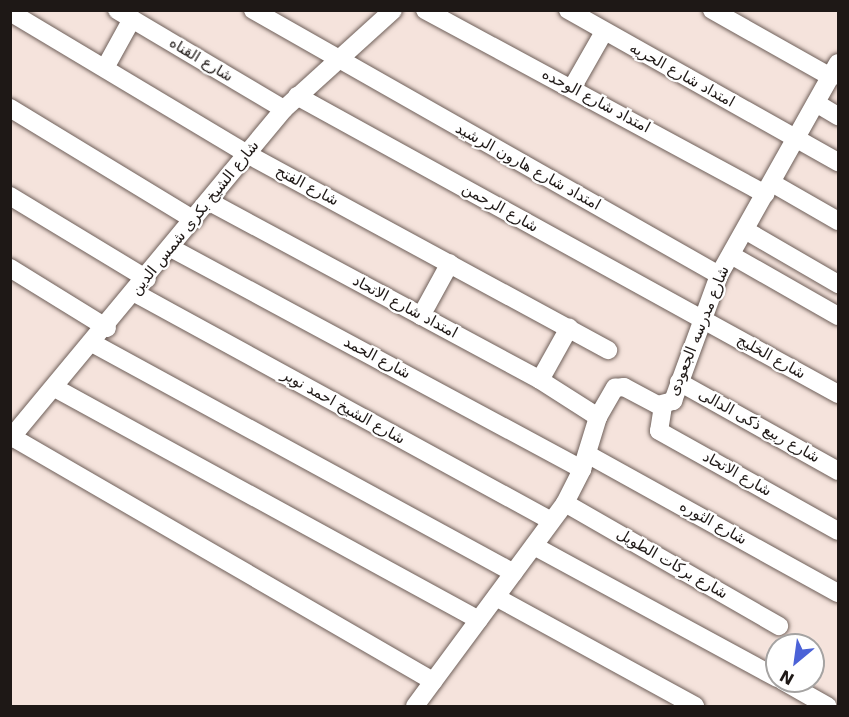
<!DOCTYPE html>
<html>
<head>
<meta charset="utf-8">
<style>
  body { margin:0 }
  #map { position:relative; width:849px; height:717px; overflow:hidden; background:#f5e3dc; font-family:"DejaVu Sans","Noto Naskh Arabic",sans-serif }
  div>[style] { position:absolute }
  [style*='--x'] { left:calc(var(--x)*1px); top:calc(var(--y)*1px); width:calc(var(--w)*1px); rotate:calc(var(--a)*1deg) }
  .roads { filter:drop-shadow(0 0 2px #6e5f59) drop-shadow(0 0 2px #6e5f59) }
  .minor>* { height:18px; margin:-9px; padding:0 9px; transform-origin:9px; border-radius:9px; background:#fff }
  span { translate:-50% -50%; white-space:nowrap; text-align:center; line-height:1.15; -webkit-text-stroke:4.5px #fff; paint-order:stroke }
  .street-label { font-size:15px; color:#1e1816 }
  .frame { position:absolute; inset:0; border:12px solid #1e1816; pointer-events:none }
  .north { position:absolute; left:765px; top:633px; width:60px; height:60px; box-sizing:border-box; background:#fff; border:2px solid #a5a3a2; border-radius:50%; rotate:209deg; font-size:16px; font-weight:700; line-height:24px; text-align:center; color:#1e1816 }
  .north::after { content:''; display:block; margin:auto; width:21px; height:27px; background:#4b62d7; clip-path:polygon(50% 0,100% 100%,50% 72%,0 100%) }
</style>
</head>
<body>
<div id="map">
  <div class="roads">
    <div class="minor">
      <div style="--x:117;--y:10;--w:194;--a:30.7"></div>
      <div style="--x:253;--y:10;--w:536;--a:29.63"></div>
      <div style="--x:425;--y:10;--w:387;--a:28.4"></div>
      <div style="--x:568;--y:10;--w:310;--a:29.4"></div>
      <div style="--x:712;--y:10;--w:137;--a:29.4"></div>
      <div style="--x:10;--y:12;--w:276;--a:30.9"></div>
      <div style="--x:247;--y:154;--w:411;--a:28.5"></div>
      <div style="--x:105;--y:68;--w:56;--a:-61.1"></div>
      <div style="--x:572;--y:88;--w:64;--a:-60.3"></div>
      <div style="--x:297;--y:96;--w:618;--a:28.85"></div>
      <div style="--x:816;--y:103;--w:26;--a:31"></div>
      <div style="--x:10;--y:108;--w:215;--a:31.3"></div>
      <div style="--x:772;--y:183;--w:76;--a:29.9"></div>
      <div style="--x:10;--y:196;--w:160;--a:31.2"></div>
      <div style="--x:208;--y:201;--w:377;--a:28.3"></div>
      <div style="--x:540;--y:380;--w:69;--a:32.5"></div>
      <div style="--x:745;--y:230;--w:108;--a:30.1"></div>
      <div style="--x:171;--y:248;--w:467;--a:28.3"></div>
      <div style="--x:731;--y:255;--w:123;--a:29.7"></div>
      <div style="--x:10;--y:268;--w:114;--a:31.7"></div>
      <div style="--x:135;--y:293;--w:474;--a:28.7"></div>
      <div style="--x:421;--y:316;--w:60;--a:-61.3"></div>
      <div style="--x:94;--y:344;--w:478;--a:28.6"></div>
      <div style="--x:540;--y:380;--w:60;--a:-60.9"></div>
      <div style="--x:679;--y:382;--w:182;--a:29.2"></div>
      <div style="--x:55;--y:388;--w:483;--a:28.7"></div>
      <div style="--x:663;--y:406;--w:25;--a:99"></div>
      <div style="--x:659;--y:431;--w:205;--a:29.2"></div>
      <div style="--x:12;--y:437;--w:487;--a:30.1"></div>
      <div style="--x:10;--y:439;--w:429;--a:-50.3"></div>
      <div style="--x:284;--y:109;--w:147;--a:-42.2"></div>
      <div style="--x:587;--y:454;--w:287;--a:29"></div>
      <div style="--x:565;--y:503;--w:247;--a:29.9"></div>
      <div style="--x:534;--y:546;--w:277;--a:28.5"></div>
      <div style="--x:496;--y:597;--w:227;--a:28.7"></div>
      <div style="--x:783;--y:681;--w:51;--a:29.6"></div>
      <div style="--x:415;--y:706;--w:252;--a:-53.5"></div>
      <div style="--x:565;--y:503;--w:38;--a:-63"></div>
      <div style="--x:582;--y:469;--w:54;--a:-72.9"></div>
      <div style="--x:598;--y:417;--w:34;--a:-60"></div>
      <div style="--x:615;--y:388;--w:9;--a:-6"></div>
      <div style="--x:624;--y:387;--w:38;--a:28"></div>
      <div style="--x:658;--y:405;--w:16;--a:-15"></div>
      <div style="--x:673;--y:401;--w:134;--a:-69.9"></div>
      <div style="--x:719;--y:275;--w:243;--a:-60.7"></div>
    </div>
  </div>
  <div class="street-label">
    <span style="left:201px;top:60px;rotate:31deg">شارع القناه</span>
    <span style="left:682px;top:75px;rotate:29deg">امتداد شارع الحريه</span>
    <span style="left:596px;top:101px;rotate:28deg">امتداد شارع الوحده</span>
    <span style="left:528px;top:167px;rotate:29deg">امتداد شارع هارون الرشيد</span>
    <span style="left:307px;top:186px;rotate:28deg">شارع الفتح</span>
    <span style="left:500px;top:208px;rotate:29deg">شارع الرحمن</span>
    <span style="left:195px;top:218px;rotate:-51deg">شارع الشيخ بكرى شمس الدين</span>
    <span style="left:405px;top:307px;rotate:28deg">امتداد شارع الاتحاد</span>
    <span style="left:699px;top:331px;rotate:-68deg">شارع مدرسه الجعودى</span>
    <span style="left:771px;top:357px;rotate:29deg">شارع الخليج</span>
    <span style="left:377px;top:358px;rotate:28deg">شارع الحمد</span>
    <span style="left:343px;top:407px;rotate:29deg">شارع الشيخ احمد نوير</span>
    <span style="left:759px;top:426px;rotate:29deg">شارع ربيع ذكى الدالى</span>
    <span style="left:737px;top:474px;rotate:29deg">شارع الاتحاد</span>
    <span style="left:713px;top:523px;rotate:29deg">شارع الثوره</span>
    <span style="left:672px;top:564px;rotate:30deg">شارع بركات الطويل</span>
  </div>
  <div class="frame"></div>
  <div class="north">N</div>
</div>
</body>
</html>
